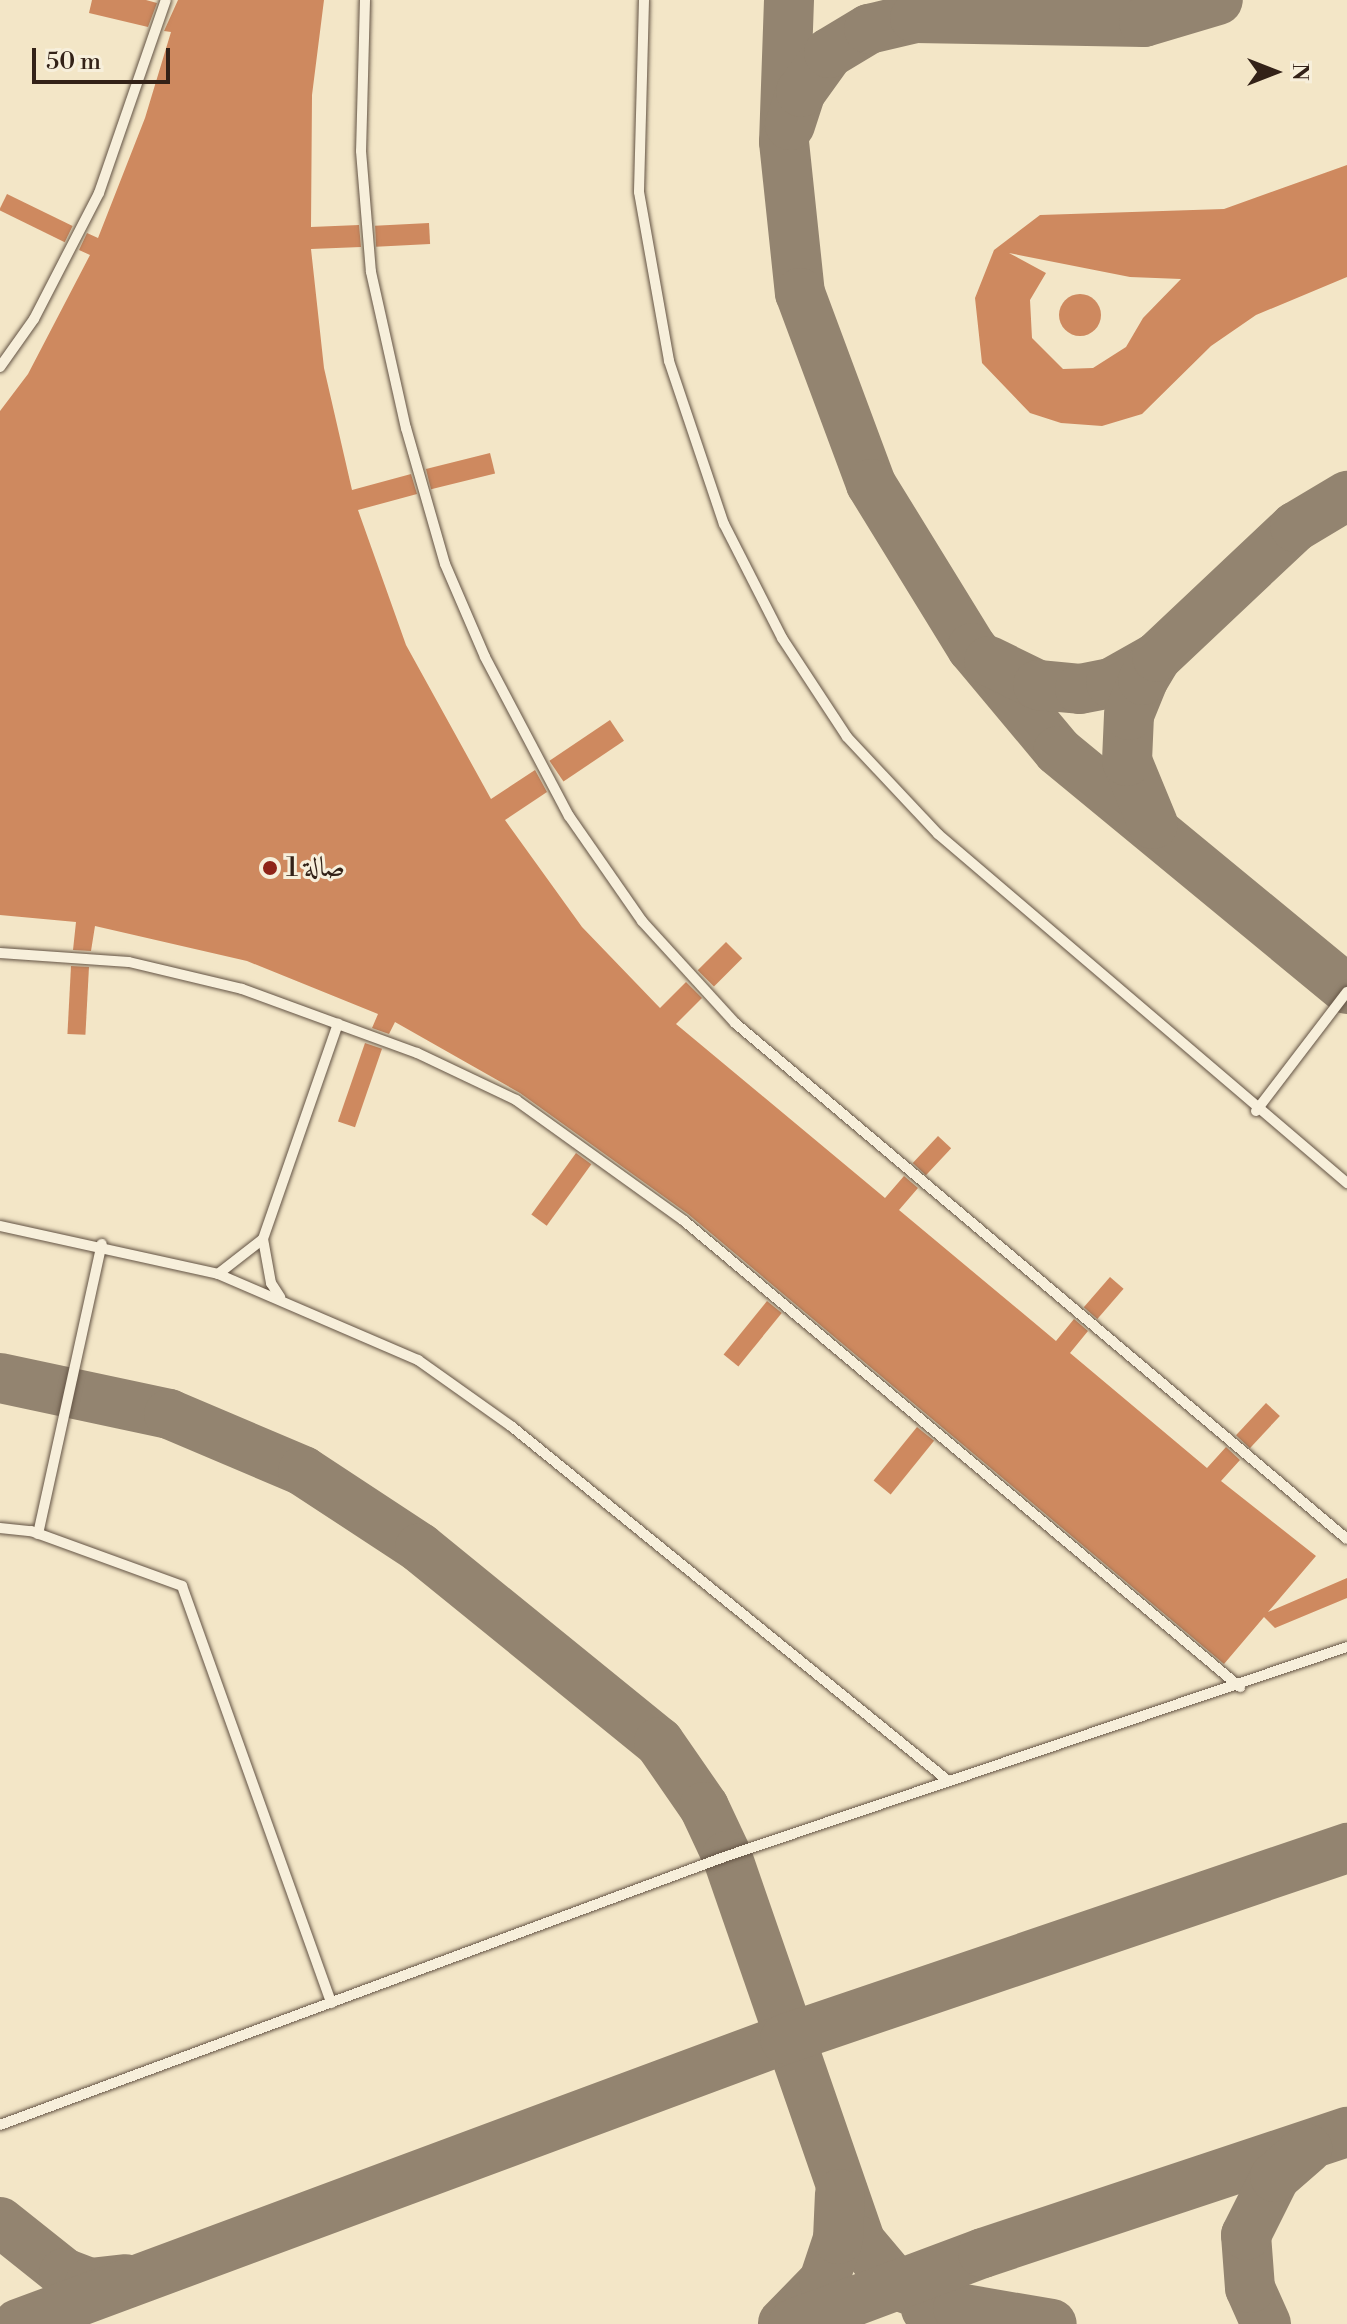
<!DOCTYPE html>
<html>
<head>
<meta charset="utf-8">
<style>
  body { margin:0 }
  #map { position:relative; width:1347px; height:2324px; overflow:hidden; background:#f3e6c7; font-family:"Libre Bodoni",Amiri,serif }
  div>[style] { position:absolute }
  [style*='--x'] { left:calc(var(--x)*1px); top:calc(var(--y)*1px); width:calc(var(--w)*1px); rotate:calc(var(--a)*1deg) }
  .taxiway>* { height:50px; margin:-25px; padding:0 25px; transform-origin:25px; border-radius:25px; background:#938470 }
  .building>* { inset:0; background:#ce895f; transform-origin:0 0 }
  .round { border-radius:50% }
  .roads { filter:drop-shadow(0 0 2px #635344) drop-shadow(0 0 2px #635344) }
  .service>* { height:10px; margin:-5px; padding:0 5px; transform-origin:5px; border-radius:5px; background:#f7efdb }
  .dots>* { width:22px; height:22px; translate:-50% -50%; box-sizing:border-box; border:4px solid #f7efdb; border-radius:50% }
  span { translate:-50% -50%; white-space:nowrap; text-align:center; line-height:1.15; -webkit-text-stroke:6px #f7efdb; paint-order:stroke }
  .poi-label { font-size:28px; color:#332218 }
  .left { translate:0 -50%; text-align:left }
  .north { position:absolute; left:1235px; top:32px; width:80px; height:80px; -webkit-text-stroke:6px #f7efdb; paint-order:stroke; rotate:90deg; font-size:22px; font-weight:700; line-height:32px; text-align:center; color:#332218 }
  .north::after { content:''; display:block; margin:auto; width:28px; height:36px; background:#332218; clip-path:polygon(50% 0,100% 100%,50% 72%,0 100%) }
  .scale { position:absolute; left:32px; top:48px; width:138px; height:36px; box-sizing:border-box; border:4px solid #332218; border-top:0; padding-left:10px; font-size:24px; line-height:28px; white-space:nowrap; color:#332218; -webkit-text-stroke:6px #f7efdb; paint-order:stroke }
</style>
</head>
<body>
<div id="map">
  <div class="taxiway">
    <div style="--x:789;--y:0;--w:142;--a:92"></div>
    <div style="--x:784;--y:142;--w:152;--a:84"></div>
    <div style="--x:800;--y:293;--w:204;--a:69.6"></div>
    <div style="--x:871;--y:484;--w:193;--a:58.4"></div>
    <div style="--x:972;--y:648;--w:134;--a:50.1"></div>
    <div style="--x:1058;--y:751;--w:374;--a:39.5"></div>
    <div style="--x:790;--y:125;--w:35;--a:-72"></div>
    <div style="--x:801;--y:92;--w:48;--a:-54.3"></div>
    <div style="--x:829;--y:53;--w:47;--a:-31"></div>
    <div style="--x:869;--y:29;--w:47;--a:-13.4"></div>
    <div style="--x:915;--y:18;--w:229;--a:1"></div>
    <div style="--x:1144;--y:22;--w:77;--a:-16.6"></div>
    <div style="--x:989;--y:661;--w:55;--a:26.1"></div>
    <div style="--x:1038;--y:685;--w:42;--a:5.4"></div>
    <div style="--x:1080;--y:689;--w:32;--a:-11"></div>
    <div style="--x:1111;--y:683;--w:53;--a:-29.5"></div>
    <div style="--x:1153;--y:824;--w:68;--a:-112.4"></div>
    <div style="--x:1127;--y:761;--w:46;--a:-87.5"></div>
    <div style="--x:1129;--y:715;--w:38;--a:-68"></div>
    <div style="--x:1143;--y:680;--w:27;--a:-59"></div>
    <div style="--x:1157;--y:657;--w:190;--a:-43.3"></div>
    <div style="--x:1295;--y:527;--w:61;--a:-30.8"></div>
    <div style="--x:0;--y:1378;--w:173;--a:12"></div>
    <div style="--x:169;--y:1414;--w:146;--a:23"></div>
    <div style="--x:303;--y:1471;--w:140;--a:33.3"></div>
    <div style="--x:420;--y:1548;--w:308;--a:39.1"></div>
    <div style="--x:659;--y:1742;--w:79;--a:55.3"></div>
    <div style="--x:704;--y:1807;--w:54;--a:64.9"></div>
    <div style="--x:727;--y:1856;--w:407;--a:70.9"></div>
    <div style="--x:860;--y:2241;--w:57;--a:49.9"></div>
    <div style="--x:897;--y:2285;--w:65;--a:20.7"></div>
    <div style="--x:0;--y:2222;--w:82;--a:38.6"></div>
    <div style="--x:64;--y:2273;--w:28;--a:21"></div>
    <div style="--x:90;--y:2283;--w:36;--a:-6"></div>
    <div style="--x:926;--y:2309;--w:32;--a:-2"></div>
    <div style="--x:958;--y:2308;--w:95;--a:9.7"></div>
    <div style="--x:783;--y:2323;--w:59;--a:-45.7"></div>
    <div style="--x:824;--y:2281;--w:44;--a:-71.6"></div>
    <div style="--x:838;--y:2239;--w:45;--a:-87.5"></div>
    <div style="--x:18;--y:2324;--w:818;--a:-20.38"></div>
    <div style="--x:785;--y:2039;--w:594;--a:-18.77"></div>
    <div style="--x:793;--y:2324;--w:203;--a:-20.5"></div>
    <div style="--x:983;--y:2253;--w:384;--a:-18.4"></div>
    <div style="--x:1266;--y:2324;--w:39;--a:-114"></div>
    <div style="--x:1250;--y:2288;--w:53;--a:-94.3"></div>
    <div style="--x:1246;--y:2235;--w:65;--a:-63.4"></div>
    <div style="--x:1275;--y:2177;--w:43;--a:-41.2"></div>
  </div>
  <div class="building">
    <div style="clip-path:polygon(92px 0,146px 0,157px 3px,148px 27px,89px 13px)"></div>
    <div style="clip-path:polygon(178px 0,324px 0,312px 95px,311px 227px,359px 225px,361px 247px,311px 249px,324px 368px,352px 490px,411px 474px,417px 494px,358px 510px,406px 645px,491px 799px,535px 770px,547px 792px,505px 820px,582px 927px,660px 1008px,686px 982px,702px 998px,676px 1024px,885px 1198px,904px 1176px,918px 1188px,899px 1210px,1056px 1341px,1074px 1319px,1088px 1331px,1070px 1353px,1207px 1468px,1226px 1447px,1240px 1460px,1221px 1481px,1316px 1556px,1268px 1612px,1347px 1578px,1347px 1598px,1275px 1628px,1264px 1617px,1224px 1664px,688px 1214px,520px 1093px,395px 1022px,389px 1034px,372px 1028px,378px 1014px,247px 961px,95px 926px,91px 951px,73px 950px,76px 922px,0 915px,0 411px,28px 374px,90px 255px,79px 250px,87px 233px,98px 238px,145px 118px,171px 32px,164px 31px)"></div>
    <div style="clip-path:polygon(evenodd,1347px 165px,1347px 277px,1256px 315px,1211px 346px,1142px 414px,1102px 426px,1061px 423px,1030px 413px,982px 363px,975px 298px,994px 250px,1040px 215px,1224px 209px,1347px 165px,1009px 253px,1130px 277px,1181px 279px,1143px 318px,1126px 347px,1093px 368px,1063px 369px,1032px 338px,1030px 300px,1046px 273px,1009px 253px)"></div>
    <div style="left:7px;top:194px;width:73px;height:18px;rotate:26deg"></div>
    <div style="left:429px;top:223px;width:21px;height:54px;rotate:87deg"></div>
    <div class="round" style="left:1059px;top:294px;width:42px;height:42px"></div>
    <div style="left:490px;top:453px;width:21px;height:66px;rotate:76deg"></div>
    <div style="left:610px;top:720px;width:25px;height:73px;rotate:56deg"></div>
    <div style="left:726px;top:942px;width:23px;height:40px;rotate:45deg"></div>
    <div style="left:71px;top:966px;width:18px;height:68px;rotate:3deg"></div>
    <div style="left:365px;top:1043px;width:18px;height:83px;rotate:19deg"></div>
    <div style="left:938px;top:1136px;width:18px;height:37px;rotate:43deg"></div>
    <div style="left:576px;top:1153px;width:19px;height:76px;rotate:36deg"></div>
    <div style="left:1110px;top:1277px;width:18px;height:40px;rotate:41deg"></div>
    <div style="left:767px;top:1301px;width:19px;height:69px;rotate:39deg"></div>
    <div style="left:1266px;top:1403px;width:19px;height:44px;rotate:43deg"></div>
    <div style="left:917px;top:1427px;width:22px;height:69px;rotate:39deg"></div>
  </div>
  <div class="roads">
    <div class="service">
      <div style="--x:365;--y:0;--w:151;--a:91.5"></div>
      <div style="--x:361;--y:151;--w:121;--a:85.3"></div>
      <div style="--x:371;--y:272;--w:160;--a:77.4"></div>
      <div style="--x:406;--y:428;--w:141;--a:74"></div>
      <div style="--x:445;--y:564;--w:101;--a:66.7"></div>
      <div style="--x:485;--y:657;--w:180;--a:62.2"></div>
      <div style="--x:569;--y:816;--w:128;--a:55.2"></div>
      <div style="--x:642;--y:921;--w:138;--a:47.6"></div>
      <div style="--x:735;--y:1023;--w:800;--a:40.14"></div>
      <div style="--x:644;--y:0;--w:192;--a:91.5"></div>
      <div style="--x:639;--y:192;--w:172;--a:79.9"></div>
      <div style="--x:669;--y:361;--w:172;--a:71.4"></div>
      <div style="--x:724;--y:524;--w:128;--a:63"></div>
      <div style="--x:782;--y:638;--w:118;--a:56.7"></div>
      <div style="--x:847;--y:737;--w:133;--a:46.8"></div>
      <div style="--x:938;--y:834;--w:538;--a:40.47"></div>
      <div style="--x:0;--y:367;--w:59;--a:-54.7"></div>
      <div style="--x:34;--y:319;--w:142;--a:-62.7"></div>
      <div style="--x:99;--y:193;--w:204;--a:-70.9"></div>
      <div style="--x:0;--y:953;--w:129;--a:4"></div>
      <div style="--x:129;--y:962;--w:116;--a:13.4"></div>
      <div style="--x:242;--y:989;--w:186;--a:20.1"></div>
      <div style="--x:417;--y:1053;--w:110;--a:25.4"></div>
      <div style="--x:516;--y:1100;--w:206;--a:35.7"></div>
      <div style="--x:683;--y:1220;--w:727;--a:39.98"></div>
      <div style="--x:1256;--y:1111;--w:150;--a:-52.6"></div>
      <div style="--x:0;--y:1226;--w:223;--a:12.4"></div>
      <div style="--x:218;--y:1274;--w:218;--a:23.3"></div>
      <div style="--x:418;--y:1360;--w:114;--a:35.4"></div>
      <div style="--x:511;--y:1426;--w:560;--a:39.06"></div>
      <div style="--x:263;--y:1239;--w:228;--a:-70.8"></div>
      <div style="--x:218;--y:1274;--w:57;--a:-37.9"></div>
      <div style="--x:263;--y:1239;--w:45;--a:79.7"></div>
      <div style="--x:271;--y:1283;--w:17;--a:57"></div>
      <div style="--x:0;--y:1528;--w:31;--a:6"></div>
      <div style="--x:31;--y:1531;--w:161;--a:20"></div>
      <div style="--x:182;--y:1586;--w:443;--a:70.3"></div>
      <div style="--x:38;--y:1534;--w:297;--a:-77.6"></div>
      <div style="--x:0;--y:2125;--w:775;--a:-20.31"></div>
      <div style="--x:727;--y:1856;--w:654;--a:-18.63"></div>
    </div>
  </div>
  <div class="dots">
    <div style="left:270px;top:868px;background:#8f2418"></div>
  </div>
  <div class="poi-label">
    <span class="left" style="left:286px;top:868px">صالة 1</span>
  </div>
  <div class="north">N</div>
  <div class="scale">50 m</div>
</div>
</body>
</html>
